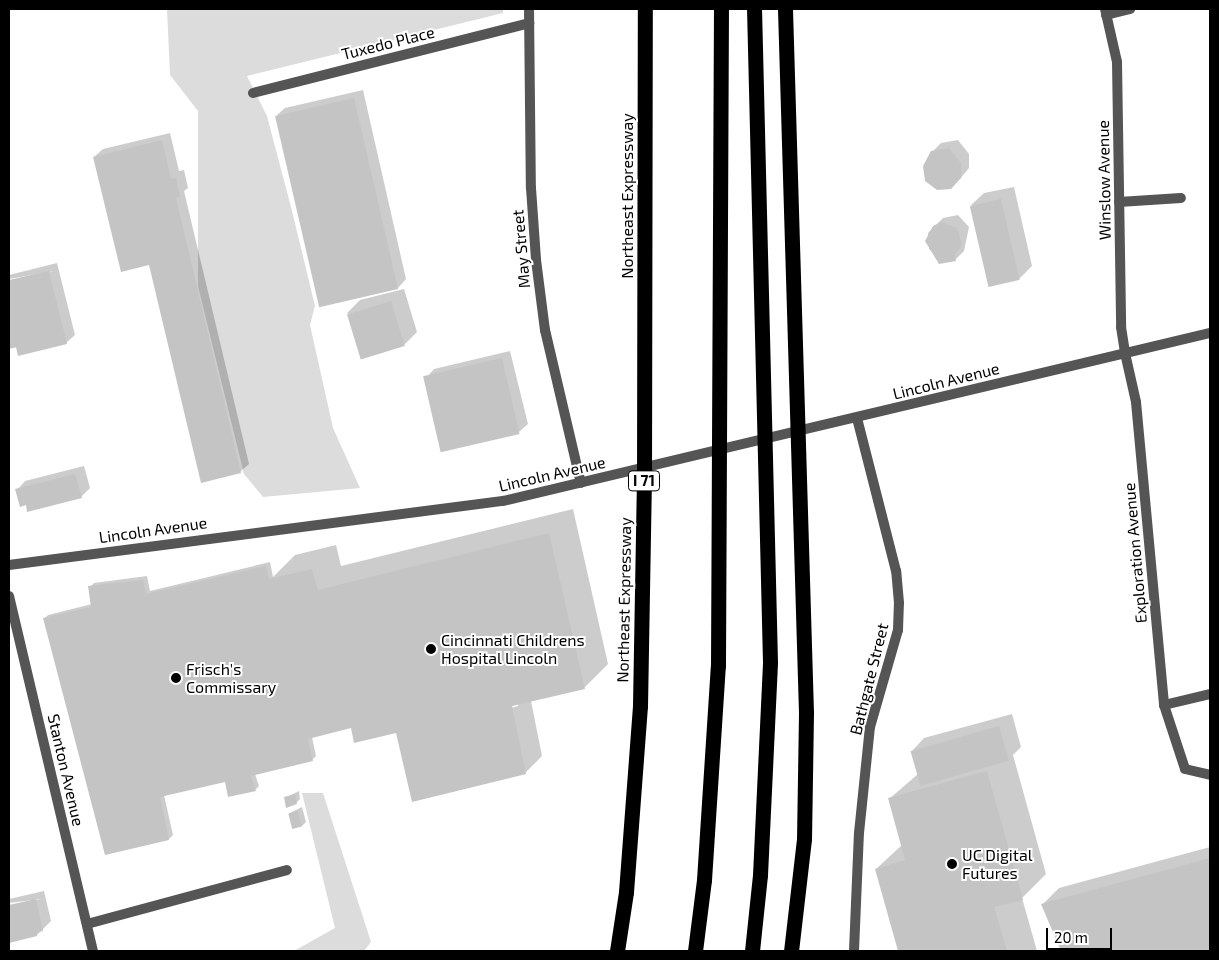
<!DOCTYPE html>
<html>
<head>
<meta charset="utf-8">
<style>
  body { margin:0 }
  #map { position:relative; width:1219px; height:960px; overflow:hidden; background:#fff; font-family:"Exo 2",sans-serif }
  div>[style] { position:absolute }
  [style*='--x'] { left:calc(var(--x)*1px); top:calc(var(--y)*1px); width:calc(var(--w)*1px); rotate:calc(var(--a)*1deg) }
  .green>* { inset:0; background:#dcdcdc }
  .shadow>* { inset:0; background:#0003 }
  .building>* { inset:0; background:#c4c4c4; transform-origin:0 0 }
  .service>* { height:10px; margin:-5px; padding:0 5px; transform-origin:5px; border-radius:5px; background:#555 }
  .minor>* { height:10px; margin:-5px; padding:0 5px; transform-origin:5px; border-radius:5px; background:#555 }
  .tertiary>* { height:10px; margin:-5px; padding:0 5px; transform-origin:5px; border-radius:5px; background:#555 }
  .motorway>* { height:15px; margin:-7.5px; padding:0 7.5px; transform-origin:7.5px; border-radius:7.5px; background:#000 }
  .dots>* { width:14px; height:14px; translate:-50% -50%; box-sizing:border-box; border:2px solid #fff; border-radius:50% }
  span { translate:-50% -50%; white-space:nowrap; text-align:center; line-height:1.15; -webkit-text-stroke:4px #fff; paint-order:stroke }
  .shield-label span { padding:1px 4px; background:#fff; border:1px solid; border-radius:4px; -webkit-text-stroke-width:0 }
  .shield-label { font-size:15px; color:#000; font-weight:700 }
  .street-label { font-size:16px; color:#000 }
  .poi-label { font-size:16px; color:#000 }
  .left { translate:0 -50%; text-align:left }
  .frame { position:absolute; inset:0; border:10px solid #000; pointer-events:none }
  .scale { position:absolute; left:1046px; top:928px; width:66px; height:22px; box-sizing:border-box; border:2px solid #000; border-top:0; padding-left:6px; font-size:15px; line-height:18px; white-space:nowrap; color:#000; -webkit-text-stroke:4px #fff; paint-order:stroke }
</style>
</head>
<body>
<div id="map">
  <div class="green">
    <div style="clip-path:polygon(167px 9px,503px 9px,503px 13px,247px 76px,267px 116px,292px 211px,315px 306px,310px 325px,333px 428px,360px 488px,263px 497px,244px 474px,198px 286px,198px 111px,170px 75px)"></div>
    <div style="clip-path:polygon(302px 793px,323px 793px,371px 942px,364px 951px,294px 951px,335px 928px)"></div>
  </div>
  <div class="shadow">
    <div style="clip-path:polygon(363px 90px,406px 279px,398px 288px,276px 116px,285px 108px)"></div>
    <div style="clip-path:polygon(170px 133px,179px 171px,184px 170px,188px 188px,184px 191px,249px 464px,240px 472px,150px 263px,94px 157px,103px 149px)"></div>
    <div style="clip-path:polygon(958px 140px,969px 154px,969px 168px,960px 179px,932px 152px,941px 143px)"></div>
    <div style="clip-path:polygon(1014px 187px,1032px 266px,1019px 279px,971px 205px,984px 193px)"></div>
    <div style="clip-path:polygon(958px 215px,969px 227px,964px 251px,955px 260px,939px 258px,929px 249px,928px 233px,943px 218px)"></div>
    <div style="clip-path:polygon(57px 263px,75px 335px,66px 343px,9px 348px,9px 282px,55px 271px,9px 279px,9px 275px)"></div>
    <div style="clip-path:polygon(404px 289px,417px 332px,404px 345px,347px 313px,360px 300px)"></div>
    <div style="clip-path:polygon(510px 351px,528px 424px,519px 432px,426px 378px,434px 369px)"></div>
    <div style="clip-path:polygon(84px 466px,90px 488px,81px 497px,17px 490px,25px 481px)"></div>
    <div style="clip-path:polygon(evenodd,573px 509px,608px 664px,584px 688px,531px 701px,542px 756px,525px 773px,401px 731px,352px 727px,312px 737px,316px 756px,312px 760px,255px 774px,259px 786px,255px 790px,226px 780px,164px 795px,173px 835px,169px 839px,106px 854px,44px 619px,48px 615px,92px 604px,90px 587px,94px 583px,147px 576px,150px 591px,270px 562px,273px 577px,295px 555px,336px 545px,341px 566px,573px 509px,518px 704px,518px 706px,483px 715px,518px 704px)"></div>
    <div style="clip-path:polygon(1012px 714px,1021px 747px,1013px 755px,1046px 874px,1022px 898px,1037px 951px,899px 951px,876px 869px,902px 845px,889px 799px,918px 774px,912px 751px,924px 738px)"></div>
    <div style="clip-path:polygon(299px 791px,300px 799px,296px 803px,285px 798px)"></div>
    <div style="clip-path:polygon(302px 807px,306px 822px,302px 826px,290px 813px)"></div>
    <div style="clip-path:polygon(1210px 847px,1210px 951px,1062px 951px,1042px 905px,1059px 888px)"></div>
    <div style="clip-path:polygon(44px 891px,51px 921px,37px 935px,10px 941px,9px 906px,42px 899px,9px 903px,9px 899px)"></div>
  </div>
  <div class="building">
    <div style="left:354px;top:98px;width:196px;height:81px;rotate:77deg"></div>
    <div style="clip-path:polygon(162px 140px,171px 179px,176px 178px,180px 197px,176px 198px,241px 473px,201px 483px,149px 265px,121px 272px,93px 157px)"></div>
    <div style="clip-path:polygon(949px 148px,961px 163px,961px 178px,951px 189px,937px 190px,925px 181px,923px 166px,931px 151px)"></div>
    <div style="left:1001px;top:199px;width:83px;height:32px;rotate:77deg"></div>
    <div style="clip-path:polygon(941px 222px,957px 228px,962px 244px,955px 255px,956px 261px,939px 264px,925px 241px,933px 226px)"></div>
    <div style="clip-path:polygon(49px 271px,67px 344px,18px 356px,16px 347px,9px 349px,9px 280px)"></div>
    <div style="left:391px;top:301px;width:47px;height:46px;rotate:73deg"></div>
    <div style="left:502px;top:358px;width:78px;height:81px;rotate:77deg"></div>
    <div style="clip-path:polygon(75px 474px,82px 498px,27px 512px,26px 505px,20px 507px,15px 489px)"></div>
    <div style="clip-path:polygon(549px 533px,585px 689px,512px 706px,526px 774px,412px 802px,396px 733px,354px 743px,351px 728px,308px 739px,313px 761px,251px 776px,256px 791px,228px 797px,225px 782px,160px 797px,169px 840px,105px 855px,43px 618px,91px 607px,88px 586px,143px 580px,146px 594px,266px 566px,269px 579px,312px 569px,318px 590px)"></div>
    <div style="left:999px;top:726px;width:36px;height:92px;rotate:74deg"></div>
    <div style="clip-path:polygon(987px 771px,1023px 900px,994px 907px,1007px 951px,898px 951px,875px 869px,905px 860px,888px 798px)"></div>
    <div style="clip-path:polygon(295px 794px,297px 804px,286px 808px,284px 797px)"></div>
    <div style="left:298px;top:811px;width:16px;height:10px;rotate:76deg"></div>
    <div style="clip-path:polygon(1210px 858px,1210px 951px,1061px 951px,1041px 904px)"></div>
    <div style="clip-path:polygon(36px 899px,43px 931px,37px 932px,37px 936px,9px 943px,9px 905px)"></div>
  </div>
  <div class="service">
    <div style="--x:1106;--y:15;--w:25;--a:-14"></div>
    <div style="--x:1119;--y:202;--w:62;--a:-3.7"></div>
    <div style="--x:1125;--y:353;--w:50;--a:77.3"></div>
    <div style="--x:1136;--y:402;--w:304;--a:84.7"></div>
    <div style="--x:1164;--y:705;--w:47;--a:-13.4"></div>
    <div style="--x:1164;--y:705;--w:67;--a:71.8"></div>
    <div style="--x:1185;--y:769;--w:26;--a:13"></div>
    <div style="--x:87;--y:924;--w:207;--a:-15.1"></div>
    <div style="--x:854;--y:951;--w:118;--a:-87.6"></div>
    <div style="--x:859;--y:833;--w:107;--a:-84.1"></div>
    <div style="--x:870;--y:727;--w:101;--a:-73.9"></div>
    <div style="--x:898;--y:630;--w:27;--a:-88"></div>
    <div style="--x:899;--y:603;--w:32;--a:-95"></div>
    <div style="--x:896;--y:571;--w:158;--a:-104.3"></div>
  </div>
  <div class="minor">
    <div style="--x:529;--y:9;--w:179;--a:89.4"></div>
    <div style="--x:531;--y:188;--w:72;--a:86"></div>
    <div style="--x:536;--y:260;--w:71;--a:82.7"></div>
    <div style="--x:545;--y:330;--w:157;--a:76.8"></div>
    <div style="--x:1105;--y:9;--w:54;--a:77.2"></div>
    <div style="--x:1117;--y:62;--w:265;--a:89.1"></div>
    <div style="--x:1121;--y:327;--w:26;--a:81"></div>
    <div style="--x:253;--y:93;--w:285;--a:-14.2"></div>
    <div style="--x:9;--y:596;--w:365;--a:76.7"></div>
  </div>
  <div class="tertiary">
    <div style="--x:9;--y:565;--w:498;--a:-7.4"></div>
    <div style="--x:503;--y:501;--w:727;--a:-13.37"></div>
  </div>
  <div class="motorway">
    <div style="--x:785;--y:9;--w:704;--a:88.29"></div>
    <div style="--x:806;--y:713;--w:126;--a:90.9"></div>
    <div style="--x:804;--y:839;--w:113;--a:96.6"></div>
    <div style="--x:617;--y:951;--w:60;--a:-81.3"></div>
    <div style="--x:626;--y:892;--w:187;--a:-85.7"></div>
    <div style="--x:640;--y:706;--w:220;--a:-89"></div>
    <div style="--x:644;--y:486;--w:477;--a:-89.9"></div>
    <div style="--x:695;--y:951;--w:72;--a:-82.8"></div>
    <div style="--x:704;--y:880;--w:214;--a:-86.3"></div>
    <div style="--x:718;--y:666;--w:657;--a:-89.74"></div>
    <div style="--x:752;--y:951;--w:76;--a:-84"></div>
    <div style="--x:760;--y:875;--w:213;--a:-87.3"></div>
    <div style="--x:770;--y:662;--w:653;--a:-91.4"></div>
  </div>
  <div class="dots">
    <div style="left:431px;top:649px;background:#000"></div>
    <div style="left:176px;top:678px;background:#000"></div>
    <div style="left:952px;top:864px;background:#000"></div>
  </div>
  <div class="shield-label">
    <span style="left:644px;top:481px">I 71</span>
  </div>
  <div class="street-label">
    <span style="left:388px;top:43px;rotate:-14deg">Tuxedo Place</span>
    <span style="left:1104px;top:180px;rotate:-91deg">Winslow Avenue</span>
    <span style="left:627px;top:196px;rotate:-90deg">Northeast Expressway</span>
    <span style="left:521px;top:249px;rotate:-95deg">May Street</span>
    <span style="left:946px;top:381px;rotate:-14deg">Lincoln Avenue</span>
    <span style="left:552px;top:474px;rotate:-13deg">Lincoln Avenue</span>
    <span style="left:153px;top:530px;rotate:-8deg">Lincoln Avenue</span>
    <span style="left:1135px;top:553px;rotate:-95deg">Exploration Avenue</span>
    <span style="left:624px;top:600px;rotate:-89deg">Northeast Expressway</span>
    <span style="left:869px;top:679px;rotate:-76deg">Bathgate Street</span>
    <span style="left:66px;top:770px;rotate:77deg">Stanton Avenue</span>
  </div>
  <div class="poi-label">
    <span class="left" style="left:441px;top:649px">Cincinnati Childrens<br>Hospital Lincoln</span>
    <span class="left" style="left:186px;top:678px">Frisch's<br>Commissary</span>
    <span class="left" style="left:962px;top:864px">UC Digital<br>Futures</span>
  </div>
  <div class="frame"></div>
  <div class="scale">20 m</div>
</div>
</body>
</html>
